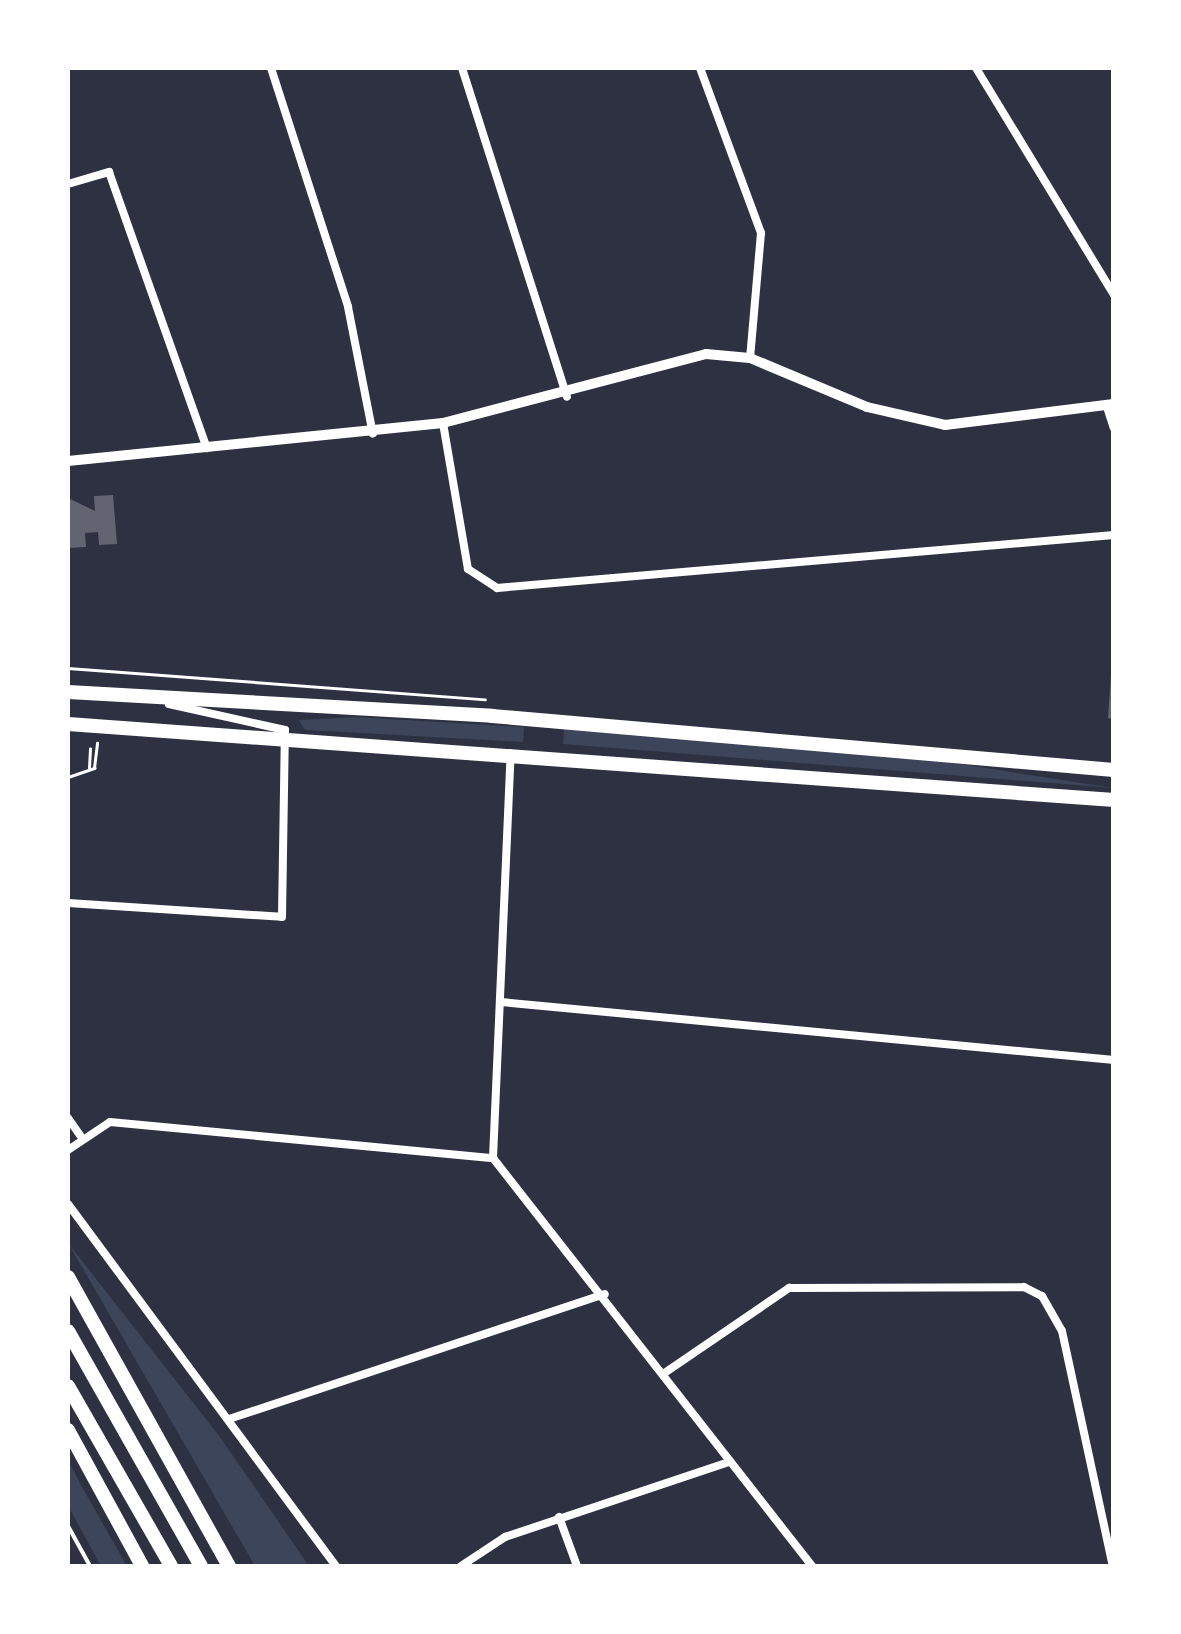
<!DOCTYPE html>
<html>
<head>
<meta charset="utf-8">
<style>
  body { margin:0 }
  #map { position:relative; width:1181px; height:1634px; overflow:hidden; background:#2d3142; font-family:Commissioner,sans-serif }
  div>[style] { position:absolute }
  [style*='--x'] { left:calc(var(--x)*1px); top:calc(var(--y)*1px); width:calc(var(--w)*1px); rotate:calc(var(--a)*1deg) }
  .green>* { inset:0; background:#3c4559 }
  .building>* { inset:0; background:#626471 }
  .path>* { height:2.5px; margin:-1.25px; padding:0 1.25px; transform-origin:1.25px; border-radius:1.25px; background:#fff }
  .service>* { height:4px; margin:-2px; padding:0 2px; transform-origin:2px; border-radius:2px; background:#fff }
  .minor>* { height:8px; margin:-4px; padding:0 4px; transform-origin:4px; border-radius:4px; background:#fff }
  .tertiary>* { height:10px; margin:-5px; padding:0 5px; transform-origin:5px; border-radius:5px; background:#fff }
  .trunk>* { height:14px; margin:-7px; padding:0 7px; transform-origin:7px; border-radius:7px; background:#fff }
  span { translate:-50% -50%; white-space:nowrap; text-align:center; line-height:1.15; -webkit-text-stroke:8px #fff; paint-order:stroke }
  .frame { position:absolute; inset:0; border:70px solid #fff; pointer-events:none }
</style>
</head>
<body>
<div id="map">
  <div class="green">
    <div style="clip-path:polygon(355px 717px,524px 727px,523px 742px,305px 730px,299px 720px)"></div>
    <div style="clip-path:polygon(564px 729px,923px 758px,1113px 788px,563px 744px)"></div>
    <div style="clip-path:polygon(68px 1243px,220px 1437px,309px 1566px,255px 1566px)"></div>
    <div style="clip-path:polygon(68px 1460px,82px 1487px,127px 1566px,101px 1566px,68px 1506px)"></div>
  </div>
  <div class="building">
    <div style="clip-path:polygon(113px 495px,117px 544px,99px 545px,98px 532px,85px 533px,86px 547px,68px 548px,68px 498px,95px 511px,94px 496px)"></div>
    <div style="clip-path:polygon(1111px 675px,1114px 675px,1114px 719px,1108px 718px)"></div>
  </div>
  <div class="path">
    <div style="--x:68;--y:668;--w:418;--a:4.3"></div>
    <div style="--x:89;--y:768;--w:19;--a:-87"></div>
    <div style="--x:68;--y:777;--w:28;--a:-19"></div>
    <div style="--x:94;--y:768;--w:25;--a:-83"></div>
  </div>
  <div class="service">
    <div style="--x:68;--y:1526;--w:46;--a:61.2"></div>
  </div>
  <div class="minor">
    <div style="--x:271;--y:68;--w:251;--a:72.1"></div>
    <div style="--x:348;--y:307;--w:129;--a:78.9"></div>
    <div style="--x:462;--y:68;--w:345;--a:72.3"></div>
    <div style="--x:700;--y:68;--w:176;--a:69.7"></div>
    <div style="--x:761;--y:233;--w:125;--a:95"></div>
    <div style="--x:976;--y:68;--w:266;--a:58.7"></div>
    <div style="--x:68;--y:184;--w:43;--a:-16.3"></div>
    <div style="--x:109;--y:172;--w:293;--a:70.5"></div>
    <div style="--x:1107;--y:407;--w:22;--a:72"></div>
    <div style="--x:443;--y:423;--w:148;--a:80.3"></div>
    <div style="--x:468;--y:569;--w:35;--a:33"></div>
    <div style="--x:497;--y:588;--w:619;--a:-4.91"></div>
    <div style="--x:68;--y:903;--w:214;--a:3.7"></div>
    <div style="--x:282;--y:917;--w:187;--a:-89.1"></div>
    <div style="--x:285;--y:730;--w:119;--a:-167.4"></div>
    <div style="--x:501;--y:1002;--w:616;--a:5.41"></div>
    <div style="--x:68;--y:1118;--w:21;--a:55"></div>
    <div style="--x:68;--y:1150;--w:50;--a:-33.7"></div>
    <div style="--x:110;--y:1122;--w:385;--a:5.4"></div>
    <div style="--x:493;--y:1158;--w:518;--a:51.98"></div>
    <div style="--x:493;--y:1158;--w:405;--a:-87.5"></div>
    <div style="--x:68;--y:1204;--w:450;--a:53.5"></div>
    <div style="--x:663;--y:1374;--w:153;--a:-34.3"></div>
    <div style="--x:789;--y:1288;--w:235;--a:-0.2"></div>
    <div style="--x:1024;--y:1287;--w:20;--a:27"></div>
    <div style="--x:1042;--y:1296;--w:40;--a:60.3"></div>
    <div style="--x:1062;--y:1331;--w:240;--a:77.8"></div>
    <div style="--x:229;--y:1419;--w:396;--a:-18.4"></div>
    <div style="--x:559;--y:1517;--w:52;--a:69.8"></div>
    <div style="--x:461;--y:1566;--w:53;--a:-33.4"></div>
    <div style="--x:505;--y:1537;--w:233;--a:-18.5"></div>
  </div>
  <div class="tertiary">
    <div style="--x:68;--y:461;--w:377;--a:-5.8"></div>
    <div style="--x:443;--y:423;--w:272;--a:-14.7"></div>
    <div style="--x:706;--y:354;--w:44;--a:5.2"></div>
    <div style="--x:750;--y:358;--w:127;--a:22.7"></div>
    <div style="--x:867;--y:407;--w:80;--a:13"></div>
    <div style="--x:945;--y:425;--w:170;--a:-7.1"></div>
  </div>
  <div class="trunk">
    <div style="--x:68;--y:692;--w:425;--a:3.2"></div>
    <div style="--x:492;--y:716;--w:624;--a:4.96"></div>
    <div style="--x:68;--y:724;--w:1049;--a:4.16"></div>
    <div style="--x:68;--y:1277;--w:331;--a:60.9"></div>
    <div style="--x:68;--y:1331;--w:270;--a:60.5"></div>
    <div style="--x:68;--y:1386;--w:207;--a:60.2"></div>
    <div style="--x:68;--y:1430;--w:155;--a:61.4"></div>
  </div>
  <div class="frame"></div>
</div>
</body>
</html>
